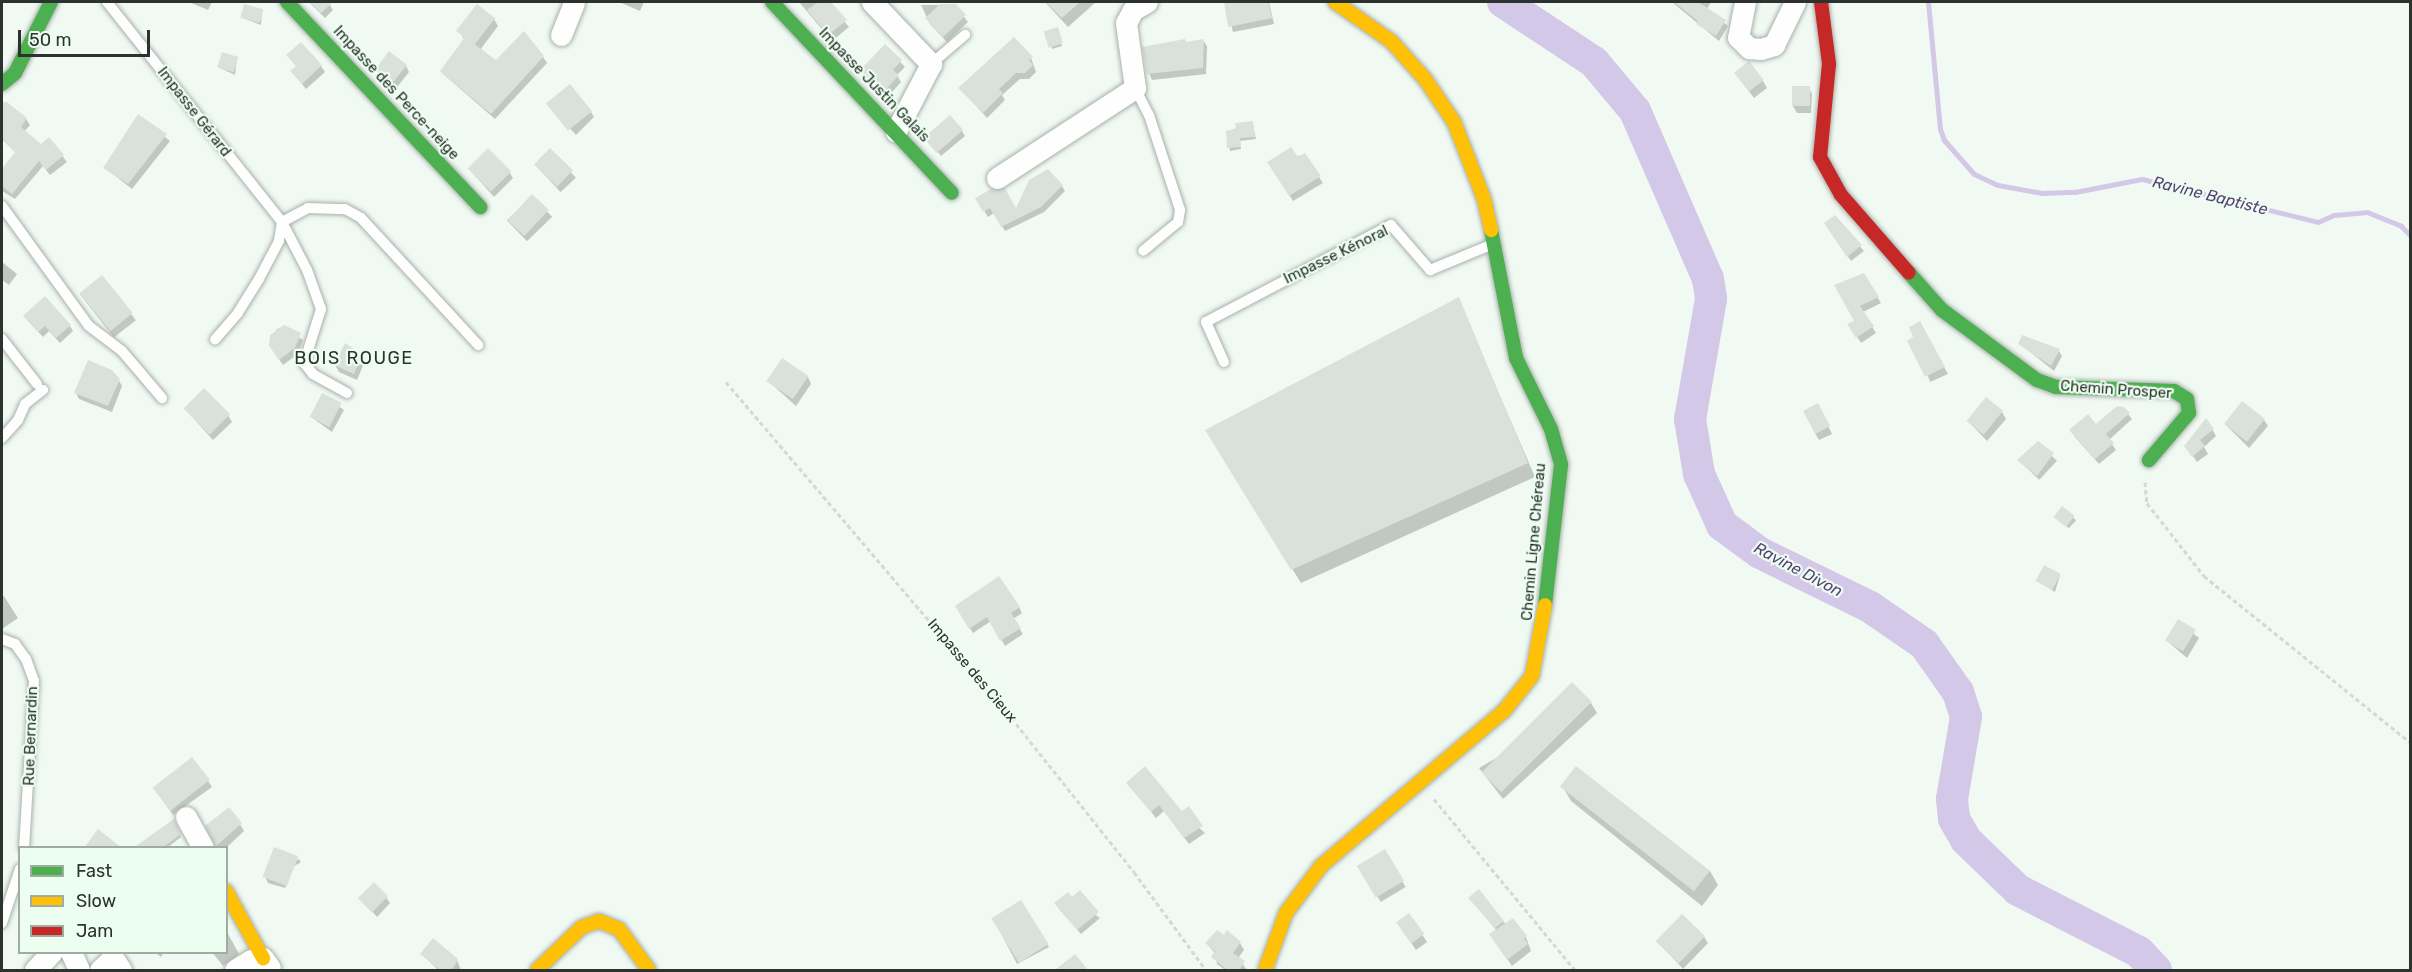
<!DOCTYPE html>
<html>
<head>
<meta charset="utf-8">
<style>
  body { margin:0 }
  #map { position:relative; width:2412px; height:972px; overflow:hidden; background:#f0faf2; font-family:Rubik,sans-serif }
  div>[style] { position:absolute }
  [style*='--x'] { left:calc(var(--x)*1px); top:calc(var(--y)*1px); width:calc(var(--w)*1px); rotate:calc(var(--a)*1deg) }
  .shadow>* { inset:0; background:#0003; transform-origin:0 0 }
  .stream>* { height:5px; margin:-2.5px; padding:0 2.5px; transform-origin:2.5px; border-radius:2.5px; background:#d3c8e7 }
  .river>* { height:32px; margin:-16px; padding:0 16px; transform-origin:16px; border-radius:16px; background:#d3c8e7 }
  .building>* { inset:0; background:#dae1dc; transform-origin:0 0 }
  .path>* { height:3px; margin-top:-1.5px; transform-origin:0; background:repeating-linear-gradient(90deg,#d5d8d5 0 4.5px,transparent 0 7.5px) }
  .roads { filter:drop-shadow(0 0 2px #a8b0aa) drop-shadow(0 0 2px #a8b0aa) }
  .lane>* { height:10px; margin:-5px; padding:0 5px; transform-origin:5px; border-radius:5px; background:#fdfefd }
  .street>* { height:21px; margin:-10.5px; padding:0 10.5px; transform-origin:10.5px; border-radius:10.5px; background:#fdfefd }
  .fast>* { height:14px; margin:-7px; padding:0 7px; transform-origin:7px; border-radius:7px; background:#4caf50 }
  .slow>* { height:14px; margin:-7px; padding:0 7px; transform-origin:7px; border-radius:7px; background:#ffc107 }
  .jam>* { height:14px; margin:-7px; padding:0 7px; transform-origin:7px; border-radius:7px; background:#c62828 }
  span { translate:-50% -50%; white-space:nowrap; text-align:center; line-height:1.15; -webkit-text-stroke:4.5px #ecfef0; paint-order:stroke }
  .street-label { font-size:15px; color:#2c322d }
  .water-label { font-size:16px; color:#593d78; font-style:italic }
  .quarter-label { font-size:18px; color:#2c322d; letter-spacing:1.5px }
  .frame { position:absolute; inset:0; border:3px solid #2c322d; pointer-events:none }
  .legend { position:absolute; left:18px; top:846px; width:210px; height:108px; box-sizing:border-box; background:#ecfef0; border:2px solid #9faca2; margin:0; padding:8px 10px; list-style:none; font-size:18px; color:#2c322d }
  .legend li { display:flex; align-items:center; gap:12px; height:30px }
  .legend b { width:30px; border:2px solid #9faca2 }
  .scale { position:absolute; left:18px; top:30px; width:132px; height:27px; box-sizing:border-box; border:3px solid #2c322d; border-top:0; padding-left:8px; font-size:18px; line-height:21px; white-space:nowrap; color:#2c322d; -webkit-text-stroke:4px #ecfef0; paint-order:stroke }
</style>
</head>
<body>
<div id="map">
  <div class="shadow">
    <div style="clip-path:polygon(189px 2px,212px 2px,208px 10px)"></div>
    <div style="clip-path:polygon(309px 2px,328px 2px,333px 10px,325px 18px)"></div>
    <div style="clip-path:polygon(619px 2px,644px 2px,640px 11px)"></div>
    <div style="clip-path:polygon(799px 2px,827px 2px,849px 27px,832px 41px)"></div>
    <div style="clip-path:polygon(1045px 2px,1096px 2px,1068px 27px)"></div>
    <div style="clip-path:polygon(1234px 2px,1269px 2px,1274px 24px,1233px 32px,1226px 4px)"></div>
    <div style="clip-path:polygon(1672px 2px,1711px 2px,1707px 9px,1728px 26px,1719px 41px)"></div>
    <div style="clip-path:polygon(921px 5px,955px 5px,968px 22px,947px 42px,930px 24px)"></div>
    <div style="clip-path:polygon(262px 10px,261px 25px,243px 18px)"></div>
    <div style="clip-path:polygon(494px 19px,498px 26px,480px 50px,496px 62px,543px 57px,547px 63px,495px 119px,441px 72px,465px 40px,459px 31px)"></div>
    <div style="clip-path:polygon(1057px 29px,1062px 46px,1052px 49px,1051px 46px)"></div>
    <div style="clip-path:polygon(1203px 40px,1207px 46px,1206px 74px,1152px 80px,1149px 73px,1186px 43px)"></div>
    <div style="clip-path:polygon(885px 46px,905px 67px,897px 75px,901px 82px,887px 98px,862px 70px)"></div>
    <div style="clip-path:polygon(288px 55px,321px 66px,325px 72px,306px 89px,292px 72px,297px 67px)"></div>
    <div style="clip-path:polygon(237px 58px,235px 75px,218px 67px)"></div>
    <div style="clip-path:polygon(1031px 58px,1036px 72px,1029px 79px,1020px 79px,1002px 95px,1005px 100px,987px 118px,960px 88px)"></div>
    <div style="clip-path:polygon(406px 66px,409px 72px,394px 91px,376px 70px)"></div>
    <div style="clip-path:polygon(1736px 74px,1763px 81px,1767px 88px,1754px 98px)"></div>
    <div style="clip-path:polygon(1809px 88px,1812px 94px,1811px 113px,1797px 113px,1793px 106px)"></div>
    <div style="clip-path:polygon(8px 104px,26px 119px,30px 125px,24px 132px,41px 146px,49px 139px,67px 162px,50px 175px,43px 166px,15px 199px,2px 191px,2px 172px,16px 153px,2px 139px,2px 111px)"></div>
    <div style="clip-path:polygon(549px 106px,591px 112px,594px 117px,576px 135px)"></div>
    <div style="clip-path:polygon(139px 116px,170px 141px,132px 189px,105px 168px)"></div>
    <div style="clip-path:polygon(1252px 122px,1256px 139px,1240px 141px,1241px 149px,1230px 151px,1227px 132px)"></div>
    <div style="clip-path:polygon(962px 131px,965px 136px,941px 156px,925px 137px)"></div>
    <div style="left:550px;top:150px;width:38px;height:21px;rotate:47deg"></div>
    <div style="clip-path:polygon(1304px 155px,1323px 183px,1293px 201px,1269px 162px)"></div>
    <div style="clip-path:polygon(469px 169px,509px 172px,513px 178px,494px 197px)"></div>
    <div style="clip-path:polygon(1062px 186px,1065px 191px,1044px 212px,1005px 231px,994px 213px,988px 217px,977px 199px,1016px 211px)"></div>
    <div style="left:532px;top:196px;width:29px;height:35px;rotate:46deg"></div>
    <div style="clip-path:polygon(1835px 217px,1864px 251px,1851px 261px,1829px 229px)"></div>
    <div style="clip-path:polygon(2px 262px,17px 274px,9px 285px,2px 280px)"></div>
    <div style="clip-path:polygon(1863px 275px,1881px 303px,1863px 312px,1876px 333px,1861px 343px,1850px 325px,1856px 322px)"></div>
    <div style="left:102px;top:277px;width:55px;height:28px;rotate:52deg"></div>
    <div style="clip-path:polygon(1458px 299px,1535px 477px,1301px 583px,1215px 445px)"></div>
    <div style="clip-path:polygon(29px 322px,70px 326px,73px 331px,60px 343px,49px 331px,43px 337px)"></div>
    <div style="clip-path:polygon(1920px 323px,1948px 374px,1930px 382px,1915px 338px)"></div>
    <div style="clip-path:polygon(284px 327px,303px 340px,298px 354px,283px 365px,270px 346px,277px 329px)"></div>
    <div style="clip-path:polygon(2020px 344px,2058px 350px,2062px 356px,2054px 371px)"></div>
    <div style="clip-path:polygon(361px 355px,365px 361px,357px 380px,339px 372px,335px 365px)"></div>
    <div style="clip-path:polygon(808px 377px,811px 384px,796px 406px,767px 380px)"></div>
    <div style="clip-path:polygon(118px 379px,122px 386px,112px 412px,79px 399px,76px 393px)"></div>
    <div style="clip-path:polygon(323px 395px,344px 410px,332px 432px,311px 417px)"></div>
    <div style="clip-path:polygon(184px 408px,228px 415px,232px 422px,213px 440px)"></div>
    <div style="clip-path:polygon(1821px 411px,1832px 434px,1819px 440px,1815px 433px)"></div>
    <div style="clip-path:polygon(2002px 412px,2006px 419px,1987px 441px,1968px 421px)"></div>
    <div style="clip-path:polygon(2128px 414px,2132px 419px,2109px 440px,2116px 450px,2099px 464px,2074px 436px)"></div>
    <div style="clip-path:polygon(2264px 420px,2268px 426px,2249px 448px,2226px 425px)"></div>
    <div style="clip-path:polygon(2212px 429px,2216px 436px,2204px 447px,2208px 454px,2197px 462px,2186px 446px)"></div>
    <div style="left:2038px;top:443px;width:26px;height:26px;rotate:43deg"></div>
    <div style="left:2063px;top:508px;width:18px;height:11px;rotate:43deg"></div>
    <div style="clip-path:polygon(2060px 575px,2055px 592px,2038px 581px)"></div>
    <div style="clip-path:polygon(4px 596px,18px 618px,2px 629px,2px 597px)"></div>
    <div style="clip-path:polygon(957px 607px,1019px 607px,1022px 613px,1013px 619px,1023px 634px,1005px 646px,991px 621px,973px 633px)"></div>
    <div style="clip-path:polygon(2178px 621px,2199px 638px,2187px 658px,2166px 640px)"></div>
    <div style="clip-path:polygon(1591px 703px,1597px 713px,1503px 799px,1479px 768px)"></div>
    <div style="clip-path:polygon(208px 781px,212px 787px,173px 815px,157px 792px)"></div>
    <div style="clip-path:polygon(1128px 783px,1182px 813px,1205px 833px,1189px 844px,1164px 811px,1156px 818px)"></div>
    <div style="clip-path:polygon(1563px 787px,1710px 871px,1718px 885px,1702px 906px,1571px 801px)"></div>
    <div style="clip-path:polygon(173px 821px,181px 837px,167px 848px,151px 848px)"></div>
    <div style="clip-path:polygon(240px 824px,244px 831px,226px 848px,218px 848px,207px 826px)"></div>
    <div style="left:1384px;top:851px;width:42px;height:29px;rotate:59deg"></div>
    <div style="clip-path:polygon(297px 857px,285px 888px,268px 883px,265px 877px)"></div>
    <div style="left:299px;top:859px;width:4px;height:32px;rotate:63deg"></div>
    <div style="clip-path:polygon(386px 897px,390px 903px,377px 917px,361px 899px)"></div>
    <div style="clip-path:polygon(1072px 899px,1100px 918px,1081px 934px,1059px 909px)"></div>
    <div style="clip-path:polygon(1472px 901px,1526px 937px,1531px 951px,1512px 966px,1495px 941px,1497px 931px)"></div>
    <div style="clip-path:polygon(1020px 902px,1049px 947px,1017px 964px,993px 918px)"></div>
    <div style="clip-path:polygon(1409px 915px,1427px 942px,1416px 950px,1402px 930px)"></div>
    <div style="clip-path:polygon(226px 930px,239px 954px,223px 966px,212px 952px,226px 952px)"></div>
    <div style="clip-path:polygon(1704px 937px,1708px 943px,1683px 969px,1658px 942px)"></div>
    <div style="clip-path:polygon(1240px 943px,1244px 950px,1238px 958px,1247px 970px,1225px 970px,1217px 964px,1215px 953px,1207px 944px)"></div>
    <div style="clip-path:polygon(154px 952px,164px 952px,161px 957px)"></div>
    <div style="clip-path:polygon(422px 954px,457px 960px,461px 970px,438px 970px)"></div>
  </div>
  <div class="stream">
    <div style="--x:1928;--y:2;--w:128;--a:84.6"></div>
    <div style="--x:1940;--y:129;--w:12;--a:70"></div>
    <div style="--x:1944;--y:140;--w:45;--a:48.6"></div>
    <div style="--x:1974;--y:174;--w:26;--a:25"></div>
    <div style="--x:1998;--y:185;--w:45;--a:10.3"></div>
    <div style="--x:2042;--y:193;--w:33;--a:-2"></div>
    <div style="--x:2075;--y:192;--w:68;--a:-11"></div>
    <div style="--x:2142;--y:179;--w:181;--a:13.7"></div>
    <div style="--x:2318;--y:222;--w:17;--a:-24"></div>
    <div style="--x:2334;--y:215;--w:33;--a:-5"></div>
    <div style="--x:2367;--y:212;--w:37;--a:22"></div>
    <div style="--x:2401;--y:226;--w:13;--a:45"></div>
  </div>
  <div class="river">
    <div style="--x:1503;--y:2;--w:109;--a:33.4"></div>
    <div style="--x:1594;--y:62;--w:64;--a:50.1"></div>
    <div style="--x:1635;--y:111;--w:183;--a:66.5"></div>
    <div style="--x:1708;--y:279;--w:20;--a:81"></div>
    <div style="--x:1711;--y:299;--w:122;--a:99.9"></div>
    <div style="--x:1690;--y:419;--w:56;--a:80.7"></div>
    <div style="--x:1699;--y:474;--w:56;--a:65.7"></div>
    <div style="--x:1722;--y:525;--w:47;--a:36.4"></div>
    <div style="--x:1760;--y:553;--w:123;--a:26.1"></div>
    <div style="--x:1870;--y:607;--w:65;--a:34.4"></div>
    <div style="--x:1924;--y:644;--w:59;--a:54.7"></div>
    <div style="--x:1958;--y:692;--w:26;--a:72"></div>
    <div style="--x:1966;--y:717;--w:83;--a:99.7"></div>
    <div style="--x:1952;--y:799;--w:20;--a:84"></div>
    <div style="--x:1954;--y:819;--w:24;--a:60"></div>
    <div style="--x:1966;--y:840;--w:72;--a:43.9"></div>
    <div style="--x:2018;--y:890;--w:136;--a:27.1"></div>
    <div style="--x:2139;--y:952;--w:25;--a:47"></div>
  </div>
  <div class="building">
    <div style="clip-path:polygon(310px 2px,333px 2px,321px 13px)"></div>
    <div style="clip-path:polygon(818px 2px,831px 2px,847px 20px,828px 35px,807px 10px)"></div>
    <div style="clip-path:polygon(1046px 2px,1080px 2px,1062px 18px)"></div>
    <div style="clip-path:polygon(1224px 2px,1268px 2px,1272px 18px,1228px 27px)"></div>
    <div style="clip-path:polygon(1674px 2px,1698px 2px,1726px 20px,1716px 36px,1696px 24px,1698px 21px)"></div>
    <div style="left:244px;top:4px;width:20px;height:14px;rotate:15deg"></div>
    <div style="left:477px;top:4px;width:23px;height:34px;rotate:38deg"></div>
    <div style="clip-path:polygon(940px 4px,956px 4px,966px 15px,943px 37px,925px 18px)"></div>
    <div style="left:1058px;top:27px;width:17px;height:15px;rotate:73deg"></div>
    <div style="clip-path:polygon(524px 31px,544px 56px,491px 114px,440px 71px,465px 37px,496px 60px)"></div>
    <div style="clip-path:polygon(1014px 37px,1033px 57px,1029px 60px,1033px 65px,1025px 73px,1016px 73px,999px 89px,1003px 93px,983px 113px,958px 88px)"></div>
    <div style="clip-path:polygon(1185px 39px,1186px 42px,1204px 39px,1203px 68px,1147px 74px,1142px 47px)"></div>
    <div style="clip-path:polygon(301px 42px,322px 65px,302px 84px,290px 71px,296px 66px,286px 55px)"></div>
    <div style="clip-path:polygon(885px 44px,902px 60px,893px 70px,899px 75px,883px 93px,860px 70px)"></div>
    <div style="clip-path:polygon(389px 51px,407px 65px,390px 86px,375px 70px)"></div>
    <div style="left:222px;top:52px;width:17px;height:16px;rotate:17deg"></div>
    <div style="left:1749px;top:61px;width:24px;height:19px;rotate:52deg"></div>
    <div style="left:570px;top:84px;width:35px;height:31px;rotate:51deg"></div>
    <div style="left:1792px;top:86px;width:18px;height:20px"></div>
    <div style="clip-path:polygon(2px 102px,7px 102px,27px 118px,21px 127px,41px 144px,49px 137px,64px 155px,46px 170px,39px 161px,12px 194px,2px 186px,2px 169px,15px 152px,2px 138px)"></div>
    <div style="clip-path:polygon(138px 114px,167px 134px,128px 184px,103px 168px)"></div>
    <div style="left:950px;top:115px;width:20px;height:35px;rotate:49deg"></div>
    <div style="clip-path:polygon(1253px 121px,1255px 137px,1240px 138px,1241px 147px,1227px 148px,1226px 131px,1236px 129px,1235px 123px)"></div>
    <div style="clip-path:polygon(1291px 147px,1298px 157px,1305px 153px,1321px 176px,1289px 196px,1267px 162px)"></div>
    <div style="left:488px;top:148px;width:33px;height:29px;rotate:45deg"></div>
    <div style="left:550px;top:148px;width:32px;height:23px;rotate:44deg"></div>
    <div style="clip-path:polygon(1048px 169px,1063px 185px,1041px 207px,1001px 227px,990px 208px,983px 212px,975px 198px,991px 189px,1005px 188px,1016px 208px,1029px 180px)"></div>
    <div style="left:532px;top:194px;width:23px;height:36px;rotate:43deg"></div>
    <div style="clip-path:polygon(1835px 215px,1862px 245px,1847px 257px,1824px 223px)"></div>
    <div style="clip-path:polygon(1864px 273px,1879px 297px,1860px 306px,1874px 326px,1856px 338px,1847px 324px,1854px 321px,1834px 285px)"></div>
    <div style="left:102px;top:275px;width:49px;height:29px;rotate:51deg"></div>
    <div style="clip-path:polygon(45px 296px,71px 325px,56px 338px,45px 326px,38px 332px,23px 316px)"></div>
    <div style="clip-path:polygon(1459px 297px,1528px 463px,1291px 570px,1205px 430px)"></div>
    <div style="clip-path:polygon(1920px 321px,1945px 367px,1925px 377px,1907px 341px,1913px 337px,1909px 327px)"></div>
    <div style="clip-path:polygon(284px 325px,301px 333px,295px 348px,279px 360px,269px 346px,270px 335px)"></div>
    <div style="clip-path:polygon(2022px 335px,2060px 349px,2051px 366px,2018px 344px)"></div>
    <div style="clip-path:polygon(345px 343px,362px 354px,354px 374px,334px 365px)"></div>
    <div style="left:782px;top:358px;width:32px;height:28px;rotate:34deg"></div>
    <div style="clip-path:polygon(88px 360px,112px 370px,120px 379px,108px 406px,74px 393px)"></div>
    <div style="left:204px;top:388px;width:37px;height:29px;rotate:45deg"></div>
    <div style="left:322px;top:393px;width:22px;height:27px;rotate:27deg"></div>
    <div style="left:1986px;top:397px;width:22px;height:31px;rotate:39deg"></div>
    <div style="left:2242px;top:401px;width:29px;height:29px;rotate:38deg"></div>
    <div style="left:1818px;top:403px;width:26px;height:17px;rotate:62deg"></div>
    <div style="clip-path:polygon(2117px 406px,2124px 407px,2130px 413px,2106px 434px,2114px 443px,2095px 459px,2069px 430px,2088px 414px,2096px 424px)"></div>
    <div style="clip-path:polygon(2206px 418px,2214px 429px,2200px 440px,2205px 446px,2192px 457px,2184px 446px)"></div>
    <div style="clip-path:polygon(2038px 441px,2054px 453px,2037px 476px,2017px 460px)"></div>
    <div style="left:2062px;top:506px;width:16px;height:14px;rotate:38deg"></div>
    <div style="left:2044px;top:565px;width:19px;height:18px;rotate:28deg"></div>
    <div style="clip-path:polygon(999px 576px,1020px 607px,1011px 613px,1021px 628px,1000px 641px,987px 617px,969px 629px,955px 606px)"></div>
    <div style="left:2178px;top:619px;width:21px;height:25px;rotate:31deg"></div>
    <div style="left:1572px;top:682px;width:28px;height:128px;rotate:45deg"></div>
    <div style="left:192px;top:757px;width:29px;height:50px;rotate:52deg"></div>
    <div style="clip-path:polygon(1145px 766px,1182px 811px,1189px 806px,1203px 826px,1184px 838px,1159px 805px,1151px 812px,1126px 783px)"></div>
    <div style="left:1576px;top:766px;width:170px;height:26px;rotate:38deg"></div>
    <div style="clip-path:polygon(229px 807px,242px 823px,215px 847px,205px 826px)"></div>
    <div style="clip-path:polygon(174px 819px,181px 834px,162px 848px,133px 848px)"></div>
    <div style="clip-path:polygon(98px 829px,122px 848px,84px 848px)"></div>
    <div style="left:274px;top:847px;width:26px;height:32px;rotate:21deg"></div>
    <div style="left:1385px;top:849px;width:37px;height:33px;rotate:59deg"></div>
    <div style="left:374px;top:882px;width:20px;height:23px;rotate:45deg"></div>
    <div style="clip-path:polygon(1479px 889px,1504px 921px,1495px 928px,1468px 898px)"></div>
    <div style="clip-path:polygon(1080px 890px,1099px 912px,1077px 930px,1054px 903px,1068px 892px,1072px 897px)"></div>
    <div style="left:1021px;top:900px;width:52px;height:35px;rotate:58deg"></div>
    <div style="left:1409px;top:913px;width:26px;height:16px;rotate:54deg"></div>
    <div style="left:1682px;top:914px;width:32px;height:38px;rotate:44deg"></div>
    <div style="clip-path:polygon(1513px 918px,1527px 936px,1524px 939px,1528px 944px,1507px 960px,1489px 934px)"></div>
    <div style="clip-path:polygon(1217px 930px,1224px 935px,1227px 930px,1241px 942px,1233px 953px,1245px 961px,1239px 970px,1227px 970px,1211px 957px,1215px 951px,1205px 943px)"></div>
    <div style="clip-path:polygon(433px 938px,458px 959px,452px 970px,440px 970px,420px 954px)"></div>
    <div style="clip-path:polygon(1075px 954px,1088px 970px,1055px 970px)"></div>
  </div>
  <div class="path">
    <div style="--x:726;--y:382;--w:426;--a:49.6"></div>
    <div style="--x:1002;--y:706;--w:212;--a:51.5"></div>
    <div style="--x:1134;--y:872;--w:122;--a:53.7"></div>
    <div style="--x:2145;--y:482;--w:21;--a:85"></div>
    <div style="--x:2147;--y:503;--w:93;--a:52"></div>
    <div style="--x:2204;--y:576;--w:265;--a:38.9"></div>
    <div style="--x:1434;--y:799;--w:222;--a:50.5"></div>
  </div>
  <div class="roads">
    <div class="lane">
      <div style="--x:107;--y:2;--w:281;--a:51.5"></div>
      <div style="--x:282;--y:222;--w:19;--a:99"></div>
      <div style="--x:279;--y:241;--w:43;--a:117.8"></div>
      <div style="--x:259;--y:279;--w:40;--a:122"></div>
      <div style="--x:238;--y:313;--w:35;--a:131"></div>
      <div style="--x:931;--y:64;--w:45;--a:-40.5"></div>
      <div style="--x:1135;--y:88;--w:30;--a:63"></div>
      <div style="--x:1149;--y:115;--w:100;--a:71.9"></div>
      <div style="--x:1180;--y:210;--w:12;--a:99"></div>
      <div style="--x:1178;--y:222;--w:45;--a:140.4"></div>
      <div style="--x:2;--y:206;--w:148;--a:54.1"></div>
      <div style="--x:89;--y:326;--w:41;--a:37.1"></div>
      <div style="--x:122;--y:351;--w:62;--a:49.6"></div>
      <div style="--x:2;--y:339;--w:57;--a:52.1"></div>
      <div style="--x:1224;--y:362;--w:44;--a:-114.2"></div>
      <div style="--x:1206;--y:322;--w:209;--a:-27.7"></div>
      <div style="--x:1391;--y:225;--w:60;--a:49.1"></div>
      <div style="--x:1430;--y:270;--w:66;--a:-22.3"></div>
      <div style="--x:347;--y:393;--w:39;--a:-151"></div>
      <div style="--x:313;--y:374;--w:14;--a:-129"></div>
      <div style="--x:304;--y:363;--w:57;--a:-72.5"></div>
      <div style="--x:321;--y:309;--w:41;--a:-109.7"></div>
      <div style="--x:307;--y:270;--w:54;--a:-117.5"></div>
      <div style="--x:282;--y:222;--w:30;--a:-28"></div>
      <div style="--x:308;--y:208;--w:37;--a:2"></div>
      <div style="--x:345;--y:209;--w:18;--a:29"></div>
      <div style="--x:361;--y:218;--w:173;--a:47.3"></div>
      <div style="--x:2;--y:438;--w:24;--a:-48"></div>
      <div style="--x:18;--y:420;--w:17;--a:-66"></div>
      <div style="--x:25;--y:404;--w:23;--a:-38"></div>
      <div style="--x:2;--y:639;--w:14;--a:21"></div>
      <div style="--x:15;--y:644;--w:19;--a:54"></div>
      <div style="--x:26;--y:659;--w:23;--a:70"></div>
      <div style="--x:34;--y:681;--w:167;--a:93.4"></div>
      <div style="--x:2;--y:923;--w:57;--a:-71.6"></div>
    </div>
    <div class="street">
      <div style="--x:872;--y:2;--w:86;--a:46.4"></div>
      <div style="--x:931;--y:64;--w:76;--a:117.6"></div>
      <div style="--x:1745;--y:2;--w:36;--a:101"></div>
      <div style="--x:1738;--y:37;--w:16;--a:45"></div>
      <div style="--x:1749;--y:48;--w:12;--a:5"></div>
      <div style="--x:1761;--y:49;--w:14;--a:-17"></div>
      <div style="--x:1774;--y:45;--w:48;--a:-64"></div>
      <div style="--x:561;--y:35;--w:35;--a:-68"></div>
      <div style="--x:997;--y:178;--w:165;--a:-33.1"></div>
      <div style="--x:1135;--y:88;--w:66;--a:-97.9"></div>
      <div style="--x:1126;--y:23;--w:15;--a:-62"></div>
      <div style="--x:1133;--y:10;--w:16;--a:-30"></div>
      <div style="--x:186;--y:817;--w:35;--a:61"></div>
      <div style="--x:71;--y:952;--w:20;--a:66"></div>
      <div style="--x:35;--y:970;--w:25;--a:-47"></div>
      <div style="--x:100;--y:970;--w:18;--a:-43"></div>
      <div style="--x:113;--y:958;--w:14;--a:56"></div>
      <div style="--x:235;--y:970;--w:19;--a:-32"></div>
      <div style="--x:251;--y:960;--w:12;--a:-9"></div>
      <div style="--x:263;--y:958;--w:12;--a:55"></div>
    </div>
    <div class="fast">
      <div style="--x:287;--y:2;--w:282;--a:46.7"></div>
      <div style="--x:772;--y:2;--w:262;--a:46.7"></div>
      <div style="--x:2;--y:84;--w:17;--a:-40"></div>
      <div style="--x:15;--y:73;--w:80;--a:-63.1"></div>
      <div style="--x:1491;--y:230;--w:130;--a:78.9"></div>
      <div style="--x:1516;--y:358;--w:79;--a:63.8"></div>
      <div style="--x:1551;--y:429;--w:37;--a:74"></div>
      <div style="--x:1561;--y:465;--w:141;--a:96.5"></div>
      <div style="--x:1909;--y:273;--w:50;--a:48.3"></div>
      <div style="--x:1942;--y:310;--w:118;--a:36.4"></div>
      <div style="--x:2037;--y:380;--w:20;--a:20"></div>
      <div style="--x:2056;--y:387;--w:118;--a:1.9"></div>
      <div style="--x:2174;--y:391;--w:15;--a:32"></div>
      <div style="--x:2187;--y:399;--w:14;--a:82"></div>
      <div style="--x:2189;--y:413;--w:62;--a:130.4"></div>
    </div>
    <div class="slow">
      <div style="--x:1335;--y:2;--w:68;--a:34.9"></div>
      <div style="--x:1391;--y:41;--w:51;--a:48.2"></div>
      <div style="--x:1425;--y:79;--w:52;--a:56"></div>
      <div style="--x:1454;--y:122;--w:83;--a:68.7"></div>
      <div style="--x:1484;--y:199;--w:32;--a:77"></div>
      <div style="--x:226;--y:891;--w:77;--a:61.1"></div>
      <div style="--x:537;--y:970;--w:62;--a:-43.7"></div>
      <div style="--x:582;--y:927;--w:18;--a:-19"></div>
      <div style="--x:599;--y:921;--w:22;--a:22"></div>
      <div style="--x:619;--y:929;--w:51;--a:53.8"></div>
      <div style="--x:1265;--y:970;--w:61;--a:-69.8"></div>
      <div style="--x:1286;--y:913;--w:59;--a:-53.3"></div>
      <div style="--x:1321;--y:866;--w:240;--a:-40.3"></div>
      <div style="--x:1504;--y:711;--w:45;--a:-51.3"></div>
      <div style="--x:1532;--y:676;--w:72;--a:-79.6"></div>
    </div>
    <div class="jam">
      <div style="--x:1821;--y:2;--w:63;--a:82.6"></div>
      <div style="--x:1829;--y:64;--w:93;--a:95.5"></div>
      <div style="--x:1820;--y:157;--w:43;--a:61.1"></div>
      <div style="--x:1841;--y:195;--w:103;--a:48.9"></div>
    </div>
  </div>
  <div class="street-label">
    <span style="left:874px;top:85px;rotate:46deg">Impasse Justin Galais</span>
    <span style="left:396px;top:93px;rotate:47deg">Impasse des Perce-neige</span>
    <span style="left:194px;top:112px;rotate:52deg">Impasse Gérard</span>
    <span style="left:1336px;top:255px;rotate:-26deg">Impasse Kénoral</span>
    <span style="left:2116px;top:390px;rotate:4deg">Chemin Prosper</span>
    <span style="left:1534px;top:542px;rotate:-85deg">Chemin Ligne Chéreau</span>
    <span style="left:972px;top:671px;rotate:50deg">Impasse des Cieux</span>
    <span style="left:31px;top:736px;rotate:-88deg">Rue Bernardin</span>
  </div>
  <div class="water-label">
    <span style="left:2210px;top:196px;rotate:14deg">Ravine Baptiste</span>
    <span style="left:1798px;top:570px;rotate:28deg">Ravine Divon</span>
  </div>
  <div class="quarter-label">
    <span style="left:354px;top:358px">BOIS ROUGE</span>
  </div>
  <div class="frame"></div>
  <ul class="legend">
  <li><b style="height:8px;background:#4caf50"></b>Fast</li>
  <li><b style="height:8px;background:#ffc107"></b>Slow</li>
  <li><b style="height:8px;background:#c62828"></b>Jam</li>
  </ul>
  <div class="scale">50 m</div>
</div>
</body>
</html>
